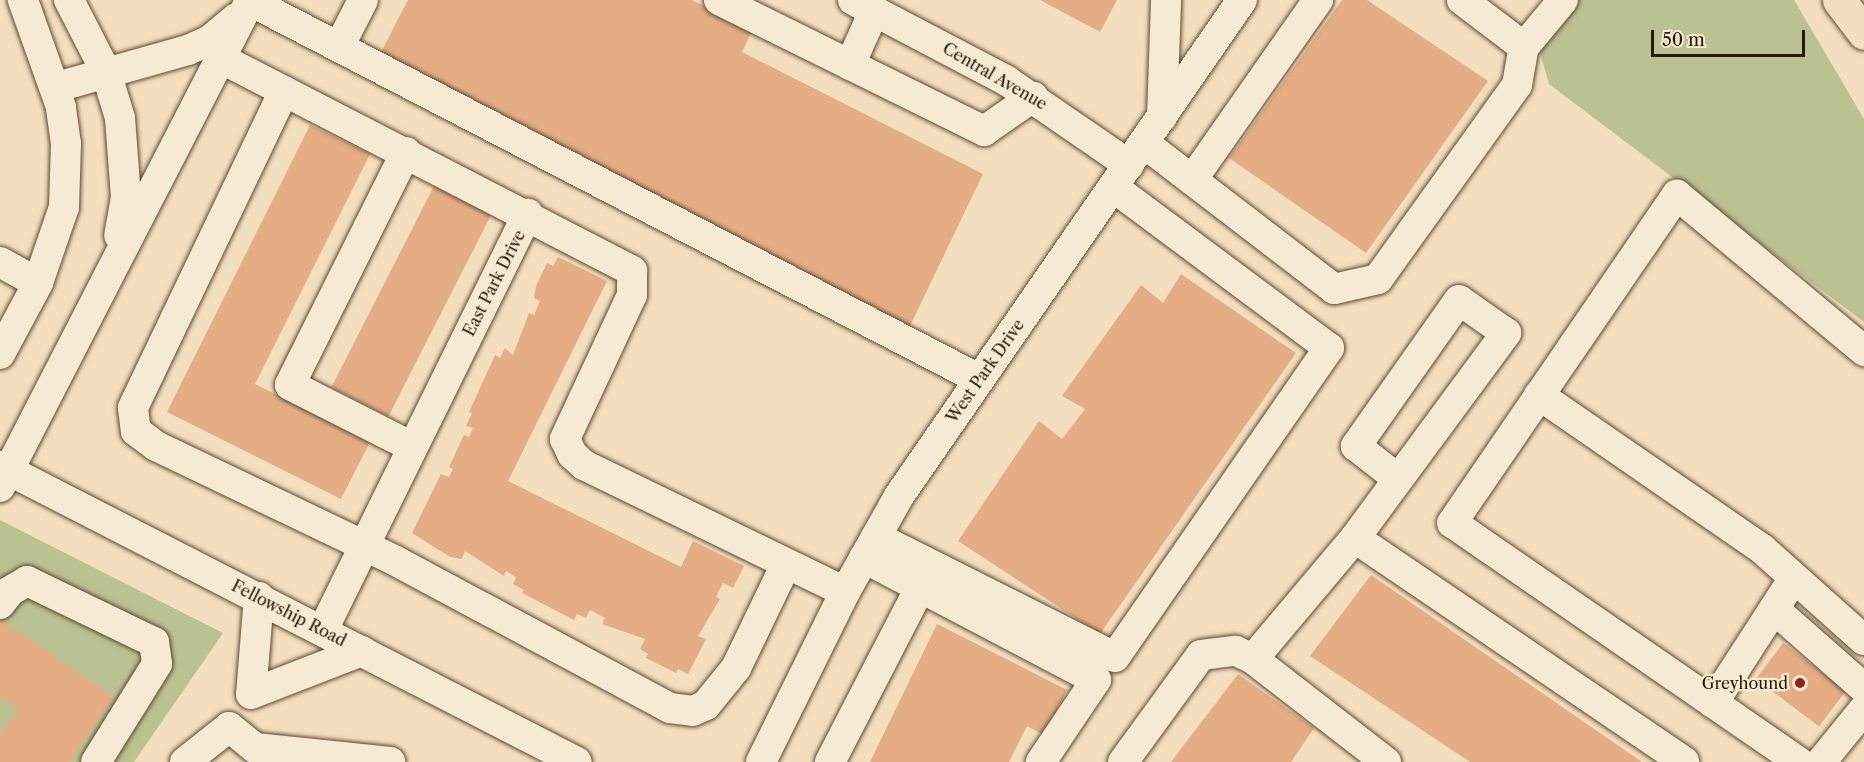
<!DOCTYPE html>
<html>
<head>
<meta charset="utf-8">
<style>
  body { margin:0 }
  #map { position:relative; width:1864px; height:762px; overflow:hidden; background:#f3dfbd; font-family:"Libre Caslon Text",serif }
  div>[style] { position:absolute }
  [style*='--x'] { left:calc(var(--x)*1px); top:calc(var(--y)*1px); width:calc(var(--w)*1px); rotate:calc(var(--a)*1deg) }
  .green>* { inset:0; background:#bac292 }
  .building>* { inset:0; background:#e4ad85; transform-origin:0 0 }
  .roads { filter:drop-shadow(0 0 2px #5d4931) drop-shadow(0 0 2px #5d4931) }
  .minor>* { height:30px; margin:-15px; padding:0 15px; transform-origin:15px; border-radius:15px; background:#f7ead4 }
  .highway>* { height:33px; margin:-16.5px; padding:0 16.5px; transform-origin:16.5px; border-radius:16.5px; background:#f3dfbd }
  .dots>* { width:16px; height:16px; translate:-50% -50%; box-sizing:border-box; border:3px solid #f7ead4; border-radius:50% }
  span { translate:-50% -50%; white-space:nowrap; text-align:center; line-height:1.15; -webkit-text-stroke:4.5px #f7ead4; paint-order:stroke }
  .street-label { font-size:16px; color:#2b1702 }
  .poi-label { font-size:16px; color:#2b1702 }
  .right { translate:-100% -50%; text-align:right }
  .scale { position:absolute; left:1651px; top:30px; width:154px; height:27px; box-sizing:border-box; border:3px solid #2b1702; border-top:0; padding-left:8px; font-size:18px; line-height:21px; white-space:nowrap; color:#2b1702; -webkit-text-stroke:4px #f7ead4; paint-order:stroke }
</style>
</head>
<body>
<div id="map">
  <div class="green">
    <div style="clip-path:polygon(1578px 0,1794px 0,1864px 119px,1864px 322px,1549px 84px,1537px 42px)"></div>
    <div style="clip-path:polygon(0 520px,223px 633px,134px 762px,0 762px)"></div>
  </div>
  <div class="building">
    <div style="clip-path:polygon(408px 0,692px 0,753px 29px,742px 52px,983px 174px,909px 328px,379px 56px)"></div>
    <div style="clip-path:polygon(1040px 0,1117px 0,1100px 32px)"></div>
    <div style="clip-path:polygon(1342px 0,1367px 0,1488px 81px,1366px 253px,1229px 158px)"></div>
    <div style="clip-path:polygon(310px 125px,370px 154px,255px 384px,370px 442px,341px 499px,167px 412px)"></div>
    <div style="left:434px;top:186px;width:64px;height:226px;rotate:27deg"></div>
    <div style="clip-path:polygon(558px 257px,607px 281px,508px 481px,681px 567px,693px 541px,744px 566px,733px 588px,723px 583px,716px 597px,720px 599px,698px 636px,706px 639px,688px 674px,678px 669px,676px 673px,646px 658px,648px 654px,640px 649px,645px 639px,602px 624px,605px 618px,590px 610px,586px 618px,577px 614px,574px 620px,522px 593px,524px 590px,513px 584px,516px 577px,506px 571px,504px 576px,465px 551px,462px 559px,450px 557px,412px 533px,441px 474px,449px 477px,453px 469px,449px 467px,464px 435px,469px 437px,473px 428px,466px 426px,472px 413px,469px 412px,495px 355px,500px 358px,505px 348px,513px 355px,529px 313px,534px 315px,540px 301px,534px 298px,536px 286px,547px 263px,553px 266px)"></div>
    <div style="clip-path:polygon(1181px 274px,1296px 353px,1100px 634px,958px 541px,1039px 421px,1062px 439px,1085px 409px,1062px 396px,1141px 285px,1163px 303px)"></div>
    <div style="clip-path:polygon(1371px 575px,1642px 762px,1470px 762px,1310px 656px)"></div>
    <div style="clip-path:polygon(0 619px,114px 697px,70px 762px,0 762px,0 735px,18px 709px,0 697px)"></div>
    <div style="clip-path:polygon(937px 624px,1067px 690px,1044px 735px,1027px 726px,1009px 762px,870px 762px)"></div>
    <div style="left:1783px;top:643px;width:79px;height:45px;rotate:37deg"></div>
    <div style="clip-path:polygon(1238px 674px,1314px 728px,1291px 762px,1171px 762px)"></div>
  </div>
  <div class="roads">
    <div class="minor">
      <div style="--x:69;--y:0;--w:81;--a:62.8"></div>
      <div style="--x:106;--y:72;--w:48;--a:73.1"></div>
      <div style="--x:120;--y:118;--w:79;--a:85.7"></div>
      <div style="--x:126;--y:197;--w:39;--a:100"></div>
      <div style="--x:719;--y:0;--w:296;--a:26.3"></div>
      <div style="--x:984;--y:131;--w:60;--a:-34.8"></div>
      <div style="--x:853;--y:0;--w:174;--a:27.7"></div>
      <div style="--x:1007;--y:81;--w:148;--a:34.5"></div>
      <div style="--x:339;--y:47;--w:53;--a:-62.9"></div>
      <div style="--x:1524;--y:47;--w:61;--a:-50.3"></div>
      <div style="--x:220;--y:58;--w:464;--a:27.3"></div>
      <div style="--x:632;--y:271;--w:24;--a:90"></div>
      <div style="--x:632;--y:295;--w:159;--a:115"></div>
      <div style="--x:565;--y:439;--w:17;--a:65"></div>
      <div style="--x:572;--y:454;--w:16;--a:43"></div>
      <div style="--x:584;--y:465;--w:290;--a:25.9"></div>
      <div style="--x:850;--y:65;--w:59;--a:-66"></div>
      <div style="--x:57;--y:87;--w:136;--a:-15.8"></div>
      <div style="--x:188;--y:50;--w:24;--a:-24"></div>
      <div style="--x:210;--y:40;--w:34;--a:-40"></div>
      <div style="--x:284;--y:91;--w:351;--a:115.5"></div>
      <div style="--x:133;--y:408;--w:23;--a:83"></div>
      <div style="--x:136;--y:431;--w:25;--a:37"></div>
      <div style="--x:156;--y:446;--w:264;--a:25.6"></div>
      <div style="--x:394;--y:560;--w:313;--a:28.2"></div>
      <div style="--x:670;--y:708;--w:23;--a:7"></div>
      <div style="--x:693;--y:711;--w:14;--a:-25"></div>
      <div style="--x:706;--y:705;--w:48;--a:-51"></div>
      <div style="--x:736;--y:668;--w:113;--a:-64.3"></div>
      <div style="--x:1162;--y:117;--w:117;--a:-88"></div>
      <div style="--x:1144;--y:143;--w:240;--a:37.5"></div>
      <div style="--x:1334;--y:289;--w:45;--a:-12.8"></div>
      <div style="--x:1378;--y:279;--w:239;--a:-54.4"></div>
      <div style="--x:1517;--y:85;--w:39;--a:-80"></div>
      <div style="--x:1524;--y:47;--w:78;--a:-142.8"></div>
      <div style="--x:406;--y:152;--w:260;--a:116.5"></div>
      <div style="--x:290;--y:385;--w:137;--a:26.9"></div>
      <div style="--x:1192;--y:180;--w:220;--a:-55"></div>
      <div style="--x:0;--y:262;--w:43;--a:28.9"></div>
      <div style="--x:0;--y:354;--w:81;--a:-61.8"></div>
      <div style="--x:38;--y:283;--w:80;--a:-71.1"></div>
      <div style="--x:64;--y:207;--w:63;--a:-88.2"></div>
      <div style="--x:66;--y:144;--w:37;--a:-98"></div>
      <div style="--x:61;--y:107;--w:114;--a:-109.6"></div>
      <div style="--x:1539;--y:395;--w:270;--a:34.6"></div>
      <div style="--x:1761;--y:548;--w:138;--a:41.8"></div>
      <div style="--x:0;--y:466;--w:648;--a:27.16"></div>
      <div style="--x:0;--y:487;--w:547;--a:-62.78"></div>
      <div style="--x:250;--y:1;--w:821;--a:27.41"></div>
      <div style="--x:876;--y:537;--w:267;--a:26.7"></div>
      <div style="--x:1115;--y:657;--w:376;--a:-55.3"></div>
      <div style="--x:1329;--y:348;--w:269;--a:-143.3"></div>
      <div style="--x:1355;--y:538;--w:255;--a:-53.6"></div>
      <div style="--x:1506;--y:333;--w:57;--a:-144.9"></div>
      <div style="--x:1459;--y:300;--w:179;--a:125.2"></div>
      <div style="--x:1356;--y:446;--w:53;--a:38.2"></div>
      <div style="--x:864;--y:558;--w:262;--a:27.7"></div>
      <div style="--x:1096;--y:680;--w:99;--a:123.9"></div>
      <div style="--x:259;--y:597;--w:97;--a:94.7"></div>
      <div style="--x:251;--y:694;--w:119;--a:-21.2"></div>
      <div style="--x:0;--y:604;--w:16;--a:-52"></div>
      <div style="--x:10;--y:591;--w:20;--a:-30"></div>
      <div style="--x:27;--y:581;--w:141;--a:25.7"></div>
      <div style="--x:154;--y:642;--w:22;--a:82"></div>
      <div style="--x:157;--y:664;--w:115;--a:121.9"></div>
      <div style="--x:1774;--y:609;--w:120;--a:41.3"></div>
      <div style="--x:323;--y:630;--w:464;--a:-63.8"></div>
      <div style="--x:1713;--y:703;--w:149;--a:-57.1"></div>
      <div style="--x:185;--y:762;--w:56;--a:-38.5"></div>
      <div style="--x:229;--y:727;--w:33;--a:39"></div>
      <div style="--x:255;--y:748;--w:136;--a:5.9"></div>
      <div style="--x:761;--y:762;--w:190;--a:-63.7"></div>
      <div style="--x:845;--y:592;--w:110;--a:-60.6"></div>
      <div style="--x:899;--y:496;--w:603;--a:-55.33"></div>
      <div style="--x:830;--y:762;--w:196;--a:-62.7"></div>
      <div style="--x:1123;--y:762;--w:132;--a:-53.9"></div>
      <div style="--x:1201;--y:655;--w:35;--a:-7"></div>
      <div style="--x:1236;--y:651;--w:19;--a:25"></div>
      <div style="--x:1386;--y:762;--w:168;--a:-142.2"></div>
      <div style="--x:1253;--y:659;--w:158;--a:-49.9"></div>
      <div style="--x:1355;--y:538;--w:398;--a:34.2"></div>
      <div style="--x:1799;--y:762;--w:421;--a:-145.4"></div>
      <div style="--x:1452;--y:523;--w:398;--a:-55.6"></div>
      <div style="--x:1677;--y:195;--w:244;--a:39.8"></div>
      <div style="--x:1821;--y:762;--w:68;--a:-50.9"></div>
    </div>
    <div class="highway">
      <div style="--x:1839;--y:0;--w:41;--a:52.9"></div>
    </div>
  </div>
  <div class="dots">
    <div style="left:1800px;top:683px;background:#8f2418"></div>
  </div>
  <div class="street-label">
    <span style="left:995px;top:76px;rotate:30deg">Central Avenue</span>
    <span style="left:494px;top:283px;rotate:-63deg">East Park Drive</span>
    <span style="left:985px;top:371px;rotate:-55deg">West Park Drive</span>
    <span style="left:289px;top:613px;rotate:27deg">Fellowship Road</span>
  </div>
  <div class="poi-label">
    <span class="right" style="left:1788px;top:683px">Greyhound</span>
  </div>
  <div class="scale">50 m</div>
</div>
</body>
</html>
